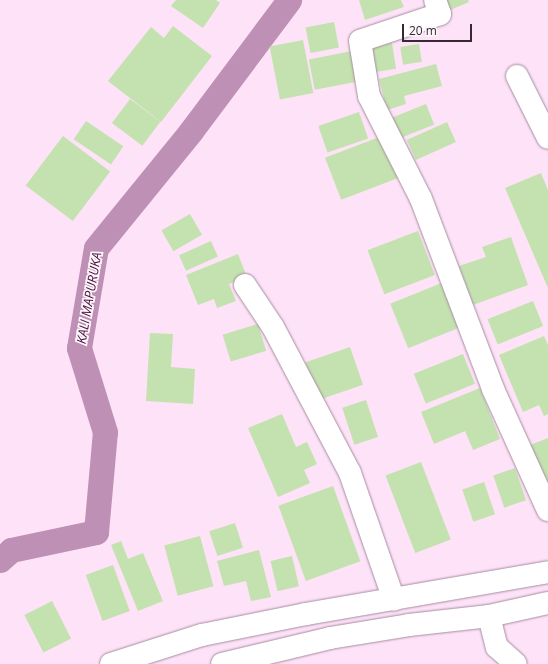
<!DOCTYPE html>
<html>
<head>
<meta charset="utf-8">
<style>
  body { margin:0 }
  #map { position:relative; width:548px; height:664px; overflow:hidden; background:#fee2f7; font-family:"Open Sans",sans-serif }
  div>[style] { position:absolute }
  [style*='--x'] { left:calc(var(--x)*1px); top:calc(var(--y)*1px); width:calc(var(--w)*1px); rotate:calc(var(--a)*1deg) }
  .canal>* { height:25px; margin:-12.5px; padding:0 12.5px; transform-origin:12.5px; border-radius:12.5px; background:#bf90b5 }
  .building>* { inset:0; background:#c3e2af; transform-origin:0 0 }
  .roads { filter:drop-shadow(0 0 1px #a68da1) drop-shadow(0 0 1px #a68da1) }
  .minor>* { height:22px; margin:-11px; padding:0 11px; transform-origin:11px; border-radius:11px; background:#fff }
  .trunk>* { height:22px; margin:-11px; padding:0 11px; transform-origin:11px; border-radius:11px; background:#fff }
  span { translate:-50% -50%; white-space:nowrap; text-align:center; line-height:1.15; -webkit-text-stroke:3.5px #fdf7fb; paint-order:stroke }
  .water-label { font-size:13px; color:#4a1142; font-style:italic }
  .scale { position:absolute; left:402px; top:24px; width:70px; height:18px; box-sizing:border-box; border:2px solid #352a32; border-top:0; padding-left:5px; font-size:12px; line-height:14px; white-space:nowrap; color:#352a32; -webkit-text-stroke:3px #fdf7fb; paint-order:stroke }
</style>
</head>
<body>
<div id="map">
  <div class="canal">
    <div style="--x:0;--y:560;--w:15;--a:-42"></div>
    <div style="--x:11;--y:550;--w:87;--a:-12"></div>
    <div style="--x:96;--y:532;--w:100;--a:-84.9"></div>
    <div style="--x:105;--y:432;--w:88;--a:-107.2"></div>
    <div style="--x:79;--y:348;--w:101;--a:-80.4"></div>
    <div style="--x:96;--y:248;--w:151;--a:-50.9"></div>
    <div style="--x:191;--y:131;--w:164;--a:-53.2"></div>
  </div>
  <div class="building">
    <div style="clip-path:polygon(176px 0,216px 0,220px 3px,203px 28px,171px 6px)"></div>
    <div style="clip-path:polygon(359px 0,401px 0,404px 7px,365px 20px)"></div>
    <div style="clip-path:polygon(446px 0,468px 0,469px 2px,450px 10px)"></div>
    <div style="left:334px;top:22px;width:26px;height:29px;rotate:79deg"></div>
    <div style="clip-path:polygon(173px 26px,212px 56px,161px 122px,108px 81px,151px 27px,164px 38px)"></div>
    <div style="left:303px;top:40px;width:54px;height:34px;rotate:79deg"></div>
    <div style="left:392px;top:43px;width:26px;height:21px;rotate:81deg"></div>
    <div style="left:419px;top:44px;width:18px;height:19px;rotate:81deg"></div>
    <div style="left:352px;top:51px;width:31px;height:44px;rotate:79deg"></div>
    <div style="clip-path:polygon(436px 64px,442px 86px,404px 96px,406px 104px,387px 110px,379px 79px)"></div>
    <div style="left:130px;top:99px;width:38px;height:30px;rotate:37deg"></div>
    <div style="left:426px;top:104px;width:22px;height:37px;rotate:68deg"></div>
    <div style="left:359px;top:112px;width:28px;height:43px;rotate:71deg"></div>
    <div style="left:86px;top:121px;width:45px;height:22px;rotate:34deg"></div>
    <div style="left:447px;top:122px;width:22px;height:44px;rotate:66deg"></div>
    <div style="left:63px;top:136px;width:59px;height:62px;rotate:37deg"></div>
    <div style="left:382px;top:136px;width:45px;height:61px;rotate:69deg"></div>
    <div style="clip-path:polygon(541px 173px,548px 190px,548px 288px,505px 188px)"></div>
    <div style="left:190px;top:214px;width:24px;height:33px;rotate:60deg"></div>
    <div style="left:418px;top:231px;width:47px;height:54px;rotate:69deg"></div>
    <div style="clip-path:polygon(511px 237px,528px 285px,473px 305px,459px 266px,486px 257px,482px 247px)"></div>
    <div style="left:211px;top:241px;width:17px;height:35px;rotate:66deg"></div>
    <div style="clip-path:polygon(238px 254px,247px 277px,229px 284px,236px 301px,217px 308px,214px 299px,198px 305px,186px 275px)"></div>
    <div style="left:444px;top:282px;width:48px;height:58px;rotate:68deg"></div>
    <div style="left:533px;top:301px;width:27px;height:49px;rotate:68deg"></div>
    <div style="left:258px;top:324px;width:28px;height:37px;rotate:73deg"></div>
    <div style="clip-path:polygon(150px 333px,173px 334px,171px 367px,195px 369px,193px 404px,146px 401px)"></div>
    <div style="clip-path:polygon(544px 336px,548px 345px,548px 414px,544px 416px,539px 405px,523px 412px,499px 355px)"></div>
    <div style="left:350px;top:347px;width:40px;height:47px;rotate:71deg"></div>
    <div style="left:463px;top:354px;width:32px;height:53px;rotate:68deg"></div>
    <div style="clip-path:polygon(480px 388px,500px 439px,473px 450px,465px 431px,434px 444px,421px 412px)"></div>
    <div style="left:366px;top:400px;width:39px;height:25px;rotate:72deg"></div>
    <div style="clip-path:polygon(282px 414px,296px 447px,307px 442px,317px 464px,304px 470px,310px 483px,278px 497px,248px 428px)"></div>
    <div style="clip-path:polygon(548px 438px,548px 503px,525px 447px)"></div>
    <div style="left:421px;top:462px;width:83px;height:38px;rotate:69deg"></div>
    <div style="left:515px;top:468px;width:34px;height:23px;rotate:71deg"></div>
    <div style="left:484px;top:482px;width:34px;height:23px;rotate:71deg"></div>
    <div style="left:333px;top:486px;width:80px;height:58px;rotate:70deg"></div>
    <div style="left:235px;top:523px;width:26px;height:27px;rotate:72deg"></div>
    <div style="left:200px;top:536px;width:52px;height:37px;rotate:75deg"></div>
    <div style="clip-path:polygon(121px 541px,128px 559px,143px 553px,163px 601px,138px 611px,111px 545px)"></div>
    <div style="clip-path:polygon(259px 550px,271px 597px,251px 601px,246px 581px,224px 586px,217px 561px)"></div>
    <div style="left:292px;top:556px;width:31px;height:22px;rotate:77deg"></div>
    <div style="left:113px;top:565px;width:49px;height:29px;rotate:70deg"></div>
    <div style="left:52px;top:601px;width:42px;height:31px;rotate:63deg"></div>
  </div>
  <div class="roads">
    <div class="minor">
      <div style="--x:435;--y:0;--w:15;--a:70"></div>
      <div style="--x:440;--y:14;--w:84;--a:161.4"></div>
      <div style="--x:360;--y:41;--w:56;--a:80.7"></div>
      <div style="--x:369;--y:96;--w:115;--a:63.2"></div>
      <div style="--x:421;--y:199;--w:203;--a:69.2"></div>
      <div style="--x:493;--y:389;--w:133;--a:65.6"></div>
      <div style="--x:517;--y:76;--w:69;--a:63.4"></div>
      <div style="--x:245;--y:285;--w:50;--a:56.3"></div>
      <div style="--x:273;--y:327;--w:165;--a:62.2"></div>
      <div style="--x:350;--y:473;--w:134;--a:70.9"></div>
      <div style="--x:489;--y:616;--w:32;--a:76"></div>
      <div style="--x:497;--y:647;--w:25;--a:42"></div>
    </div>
    <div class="trunk">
      <div style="--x:111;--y:664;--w:96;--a:-17.7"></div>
      <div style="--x:202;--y:635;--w:106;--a:-11.4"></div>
      <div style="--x:306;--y:614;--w:246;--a:-9.8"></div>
      <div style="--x:222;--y:664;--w:111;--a:-13.5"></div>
      <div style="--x:330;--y:638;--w:80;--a:-9.3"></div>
      <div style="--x:409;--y:625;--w:81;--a:-6.4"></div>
      <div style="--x:489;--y:616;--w:60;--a:-12.4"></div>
    </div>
  </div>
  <div class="water-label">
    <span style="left:89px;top:298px;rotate:-80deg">KALI MAPURUKA</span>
  </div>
  <div class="scale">20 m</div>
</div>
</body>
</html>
